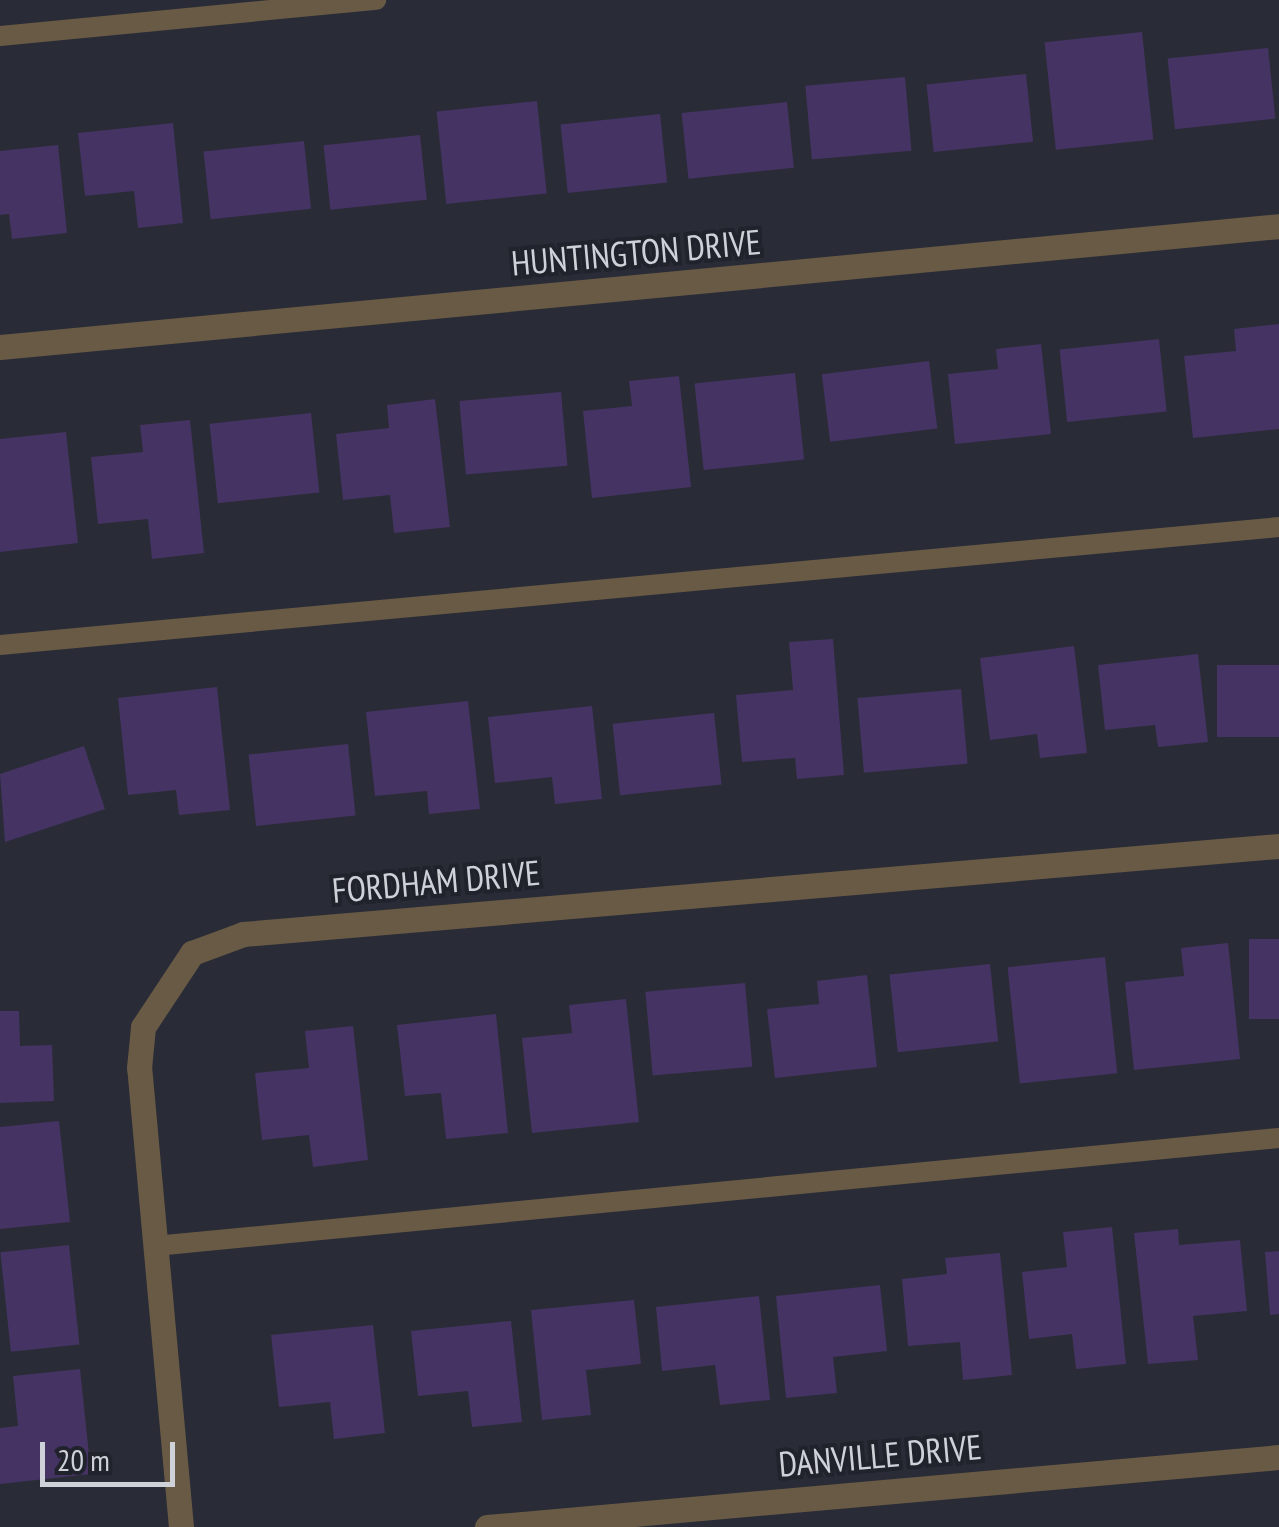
<!DOCTYPE html>
<html>
<head>
<meta charset="utf-8">
<style>
  body { margin:0 }
  #map { position:relative; width:1279px; height:1527px; overflow:hidden; background:#292c36; font-family:"PT Sans Narrow",sans-serif }
  div>[style] { position:absolute }
  [style*='--x'] { left:calc(var(--x)*1px); top:calc(var(--y)*1px); width:calc(var(--w)*1px); rotate:calc(var(--a)*1deg) }
  .building>* { inset:0; background:#453363; transform-origin:0 0 }
  .service>* { height:20px; margin:-10px; padding:0 10px; transform-origin:10px; border-radius:10px; background:#695a45 }
  .minor>* { height:25px; margin:-12.5px; padding:0 12.5px; transform-origin:12.5px; border-radius:12.5px; background:#695a45 }
  span { translate:-50% -50%; white-space:nowrap; text-align:center; line-height:1.15; -webkit-text-stroke:8px #20222c; paint-order:stroke }
  .street-label { font-size:35px; color:#cfd1d8 }
  .scale { position:absolute; left:40px; top:1442px; width:135px; height:45px; box-sizing:border-box; border:5px solid #cfd1d8; border-top:0; padding-left:12px; font-size:30px; line-height:35px; white-space:nowrap; color:#cfd1d8; -webkit-text-stroke:8px #20222c; paint-order:stroke }
</style>
</head>
<body>
<div id="map">
  <div class="building">
    <div style="left:1142px;top:32px;width:108px;height:98px;rotate:84deg"></div>
    <div style="left:1268px;top:48px;width:71px;height:101px;rotate:84deg"></div>
    <div style="left:1026px;top:74px;width:68px;height:100px;rotate:84deg"></div>
    <div style="left:905px;top:77px;width:74px;height:100px;rotate:85deg"></div>
    <div style="left:537px;top:101px;width:93px;height:101px;rotate:84deg"></div>
    <div style="left:787px;top:102px;width:66px;height:106px;rotate:84deg"></div>
    <div style="left:660px;top:114px;width:69px;height:100px;rotate:84deg"></div>
    <div style="clip-path:polygon(173px 123px,183px 223px,138px 228px,134px 191px,85px 196px,78px 133px)"></div>
    <div style="left:420px;top:135px;width:65px;height:97px;rotate:84deg"></div>
    <div style="left:304px;top:141px;width:68px;height:101px;rotate:84deg"></div>
    <div style="clip-path:polygon(58px 145px,67px 233px,12px 239px,9px 214px,0 215px,0 151px)"></div>
    <div style="clip-path:polygon(1279px 324px,1279px 429px,1193px 438px,1184px 356px,1236px 351px,1234px 329px)"></div>
    <div style="left:1159px;top:339px;width:73px;height:100px;rotate:84deg"></div>
    <div style="clip-path:polygon(1041px 344px,1051px 434px,955px 444px,948px 374px,998px 369px,996px 349px)"></div>
    <div style="left:929px;top:361px;width:68px;height:108px;rotate:83deg"></div>
    <div style="left:795px;top:373px;width:87px;height:101px;rotate:84deg"></div>
    <div style="clip-path:polygon(679px 376px,691px 487px,592px 498px,583px 411px,632px 406px,629px 381px)"></div>
    <div style="left:561px;top:392px;width:74px;height:102px;rotate:85deg"></div>
    <div style="clip-path:polygon(435px 399px,450px 527px,394px 533px,390px 495px,343px 500px,336px 434px,389px 428px,387px 405px)"></div>
    <div style="left:311px;top:413px;width:80px;height:102px;rotate:84deg"></div>
    <div style="clip-path:polygon(190px 420px,204px 553px,152px 559px,148px 519px,98px 524px,91px 457px,143px 452px,140px 425px)"></div>
    <div style="clip-path:polygon(66px 432px,78px 543px,0 552px,0 439px)"></div>
    <div style="clip-path:polygon(833px 639px,844px 775px,797px 779px,795px 758px,742px 762px,736px 695px,793px 690px,789px 642px)"></div>
    <div style="clip-path:polygon(1074px 646px,1087px 753px,1040px 758px,1037px 734px,990px 740px,980px 658px)"></div>
    <div style="clip-path:polygon(1198px 654px,1208px 742px,1158px 747px,1155px 725px,1105px 730px,1098px 665px)"></div>
    <div style="left:1279px;top:665px;width:72px;height:62px;rotate:90deg"></div>
    <div style="clip-path:polygon(217px 687px,230px 810px,179px 815px,176px 790px,128px 795px,118px 698px)"></div>
    <div style="left:961px;top:689px;width:75px;height:104px;rotate:85deg"></div>
    <div style="clip-path:polygon(468px 701px,480px 809px,429px 814px,427px 791px,375px 796px,366px 712px)"></div>
    <div style="clip-path:polygon(592px 706px,602px 799px,555px 804px,552px 777px,495px 783px,488px 717px)"></div>
    <div style="left:714px;top:713px;width:72px;height:102px;rotate:84deg"></div>
    <div style="left:348px;top:744px;width:72px;height:100px;rotate:84deg"></div>
    <div style="clip-path:polygon(84px 746px,105px 809px,5px 842px,0 774px)"></div>
    <div style="left:1279px;top:939px;width:80px;height:30px;rotate:90deg"></div>
    <div style="clip-path:polygon(1228px 943px,1240px 1059px,1134px 1070px,1125px 982px,1184px 976px,1181px 948px)"></div>
    <div style="left:1105px;top:957px;width:117px;height:98px;rotate:84deg"></div>
    <div style="left:990px;top:964px;width:78px;height:101px;rotate:84deg"></div>
    <div style="clip-path:polygon(867px 975px,877px 1067px,775px 1078px,767px 1009px,819px 1004px,817px 981px)"></div>
    <div style="left:745px;top:983px;width:84px;height:100px;rotate:85deg"></div>
    <div style="clip-path:polygon(626px 999px,639px 1122px,532px 1133px,522px 1038px,572px 1033px,569px 1005px)"></div>
    <div style="clip-path:polygon(0 1011px,19px 1011px,20px 1046px,52px 1045px,54px 1101px,0 1103px)"></div>
    <div style="clip-path:polygon(496px 1014px,508px 1133px,446px 1139px,441px 1093px,405px 1096px,397px 1025px)"></div>
    <div style="clip-path:polygon(353px 1026px,368px 1160px,313px 1167px,309px 1135px,262px 1140px,255px 1073px,309px 1068px,305px 1031px)"></div>
    <div style="clip-path:polygon(59px 1121px,70px 1222px,0 1229px,0 1127px)"></div>
    <div style="clip-path:polygon(1112px 1227px,1126px 1364px,1076px 1369px,1072px 1334px,1029px 1339px,1022px 1272px,1067px 1267px,1063px 1232px)"></div>
    <div style="clip-path:polygon(1178px 1229px,1179px 1245px,1240px 1240px,1247px 1311px,1193px 1316px,1198px 1360px,1148px 1364px,1134px 1233px)"></div>
    <div style="left:69px;top:1245px;width:100px;height:69px;rotate:84deg"></div>
    <div style="clip-path:polygon(1279px 1251px,1279px 1314px,1270px 1315px,1265px 1252px)"></div>
    <div style="clip-path:polygon(1000px 1253px,1012px 1375px,963px 1380px,960px 1342px,908px 1346px,902px 1279px,947px 1274px,945px 1258px)"></div>
    <div style="clip-path:polygon(880px 1285px,887px 1351px,833px 1357px,837px 1393px,786px 1398px,776px 1296px)"></div>
    <div style="clip-path:polygon(759px 1296px,770px 1400px,720px 1405px,715px 1365px,662px 1371px,656px 1307px)"></div>
    <div style="clip-path:polygon(634px 1300px,641px 1364px,586px 1370px,591px 1415px,542px 1420px,531px 1310px)"></div>
    <div style="clip-path:polygon(511px 1321px,522px 1422px,472px 1427px,468px 1391px,418px 1396px,411px 1331px)"></div>
    <div style="clip-path:polygon(373px 1325px,385px 1433px,334px 1439px,330px 1402px,279px 1407px,271px 1335px)"></div>
    <div style="clip-path:polygon(80px 1369px,91px 1474px,0 1484px,0 1428px,18px 1426px,13px 1376px)"></div>
  </div>
  <div class="service">
    <div style="--x:0;--y:36;--w:378;--a:-5.5"></div>
    <div style="--x:0;--y:645;--w:1284;--a:-5.27"></div>
    <div style="--x:155;--y:1246;--w:1129;--a:-5.49"></div>
  </div>
  <div class="minor">
    <div style="--x:0;--y:347;--w:1285;--a:-5.4"></div>
    <div style="--x:181;--y:1527;--w:461;--a:-95.2"></div>
    <div style="--x:139;--y:1068;--w:41;--a:-84.4"></div>
    <div style="--x:143;--y:1027;--w:89;--a:-56.5"></div>
    <div style="--x:192;--y:953;--w:54;--a:-20.4"></div>
    <div style="--x:243;--y:934;--w:1040;--a:-4.86"></div>
    <div style="--x:487;--y:1527;--w:795;--a:-5.05"></div>
  </div>
  <div class="street-label">
    <span style="left:636px;top:252px;rotate:-5deg">HUNTINGTON DRIVE</span>
    <span style="left:436px;top:881px;rotate:-5deg">FORDHAM DRIVE</span>
    <span style="left:880px;top:1455px;rotate:-5deg">DANVILLE DRIVE</span>
  </div>
  <div class="scale">20 m</div>
</div>
</body>
</html>
